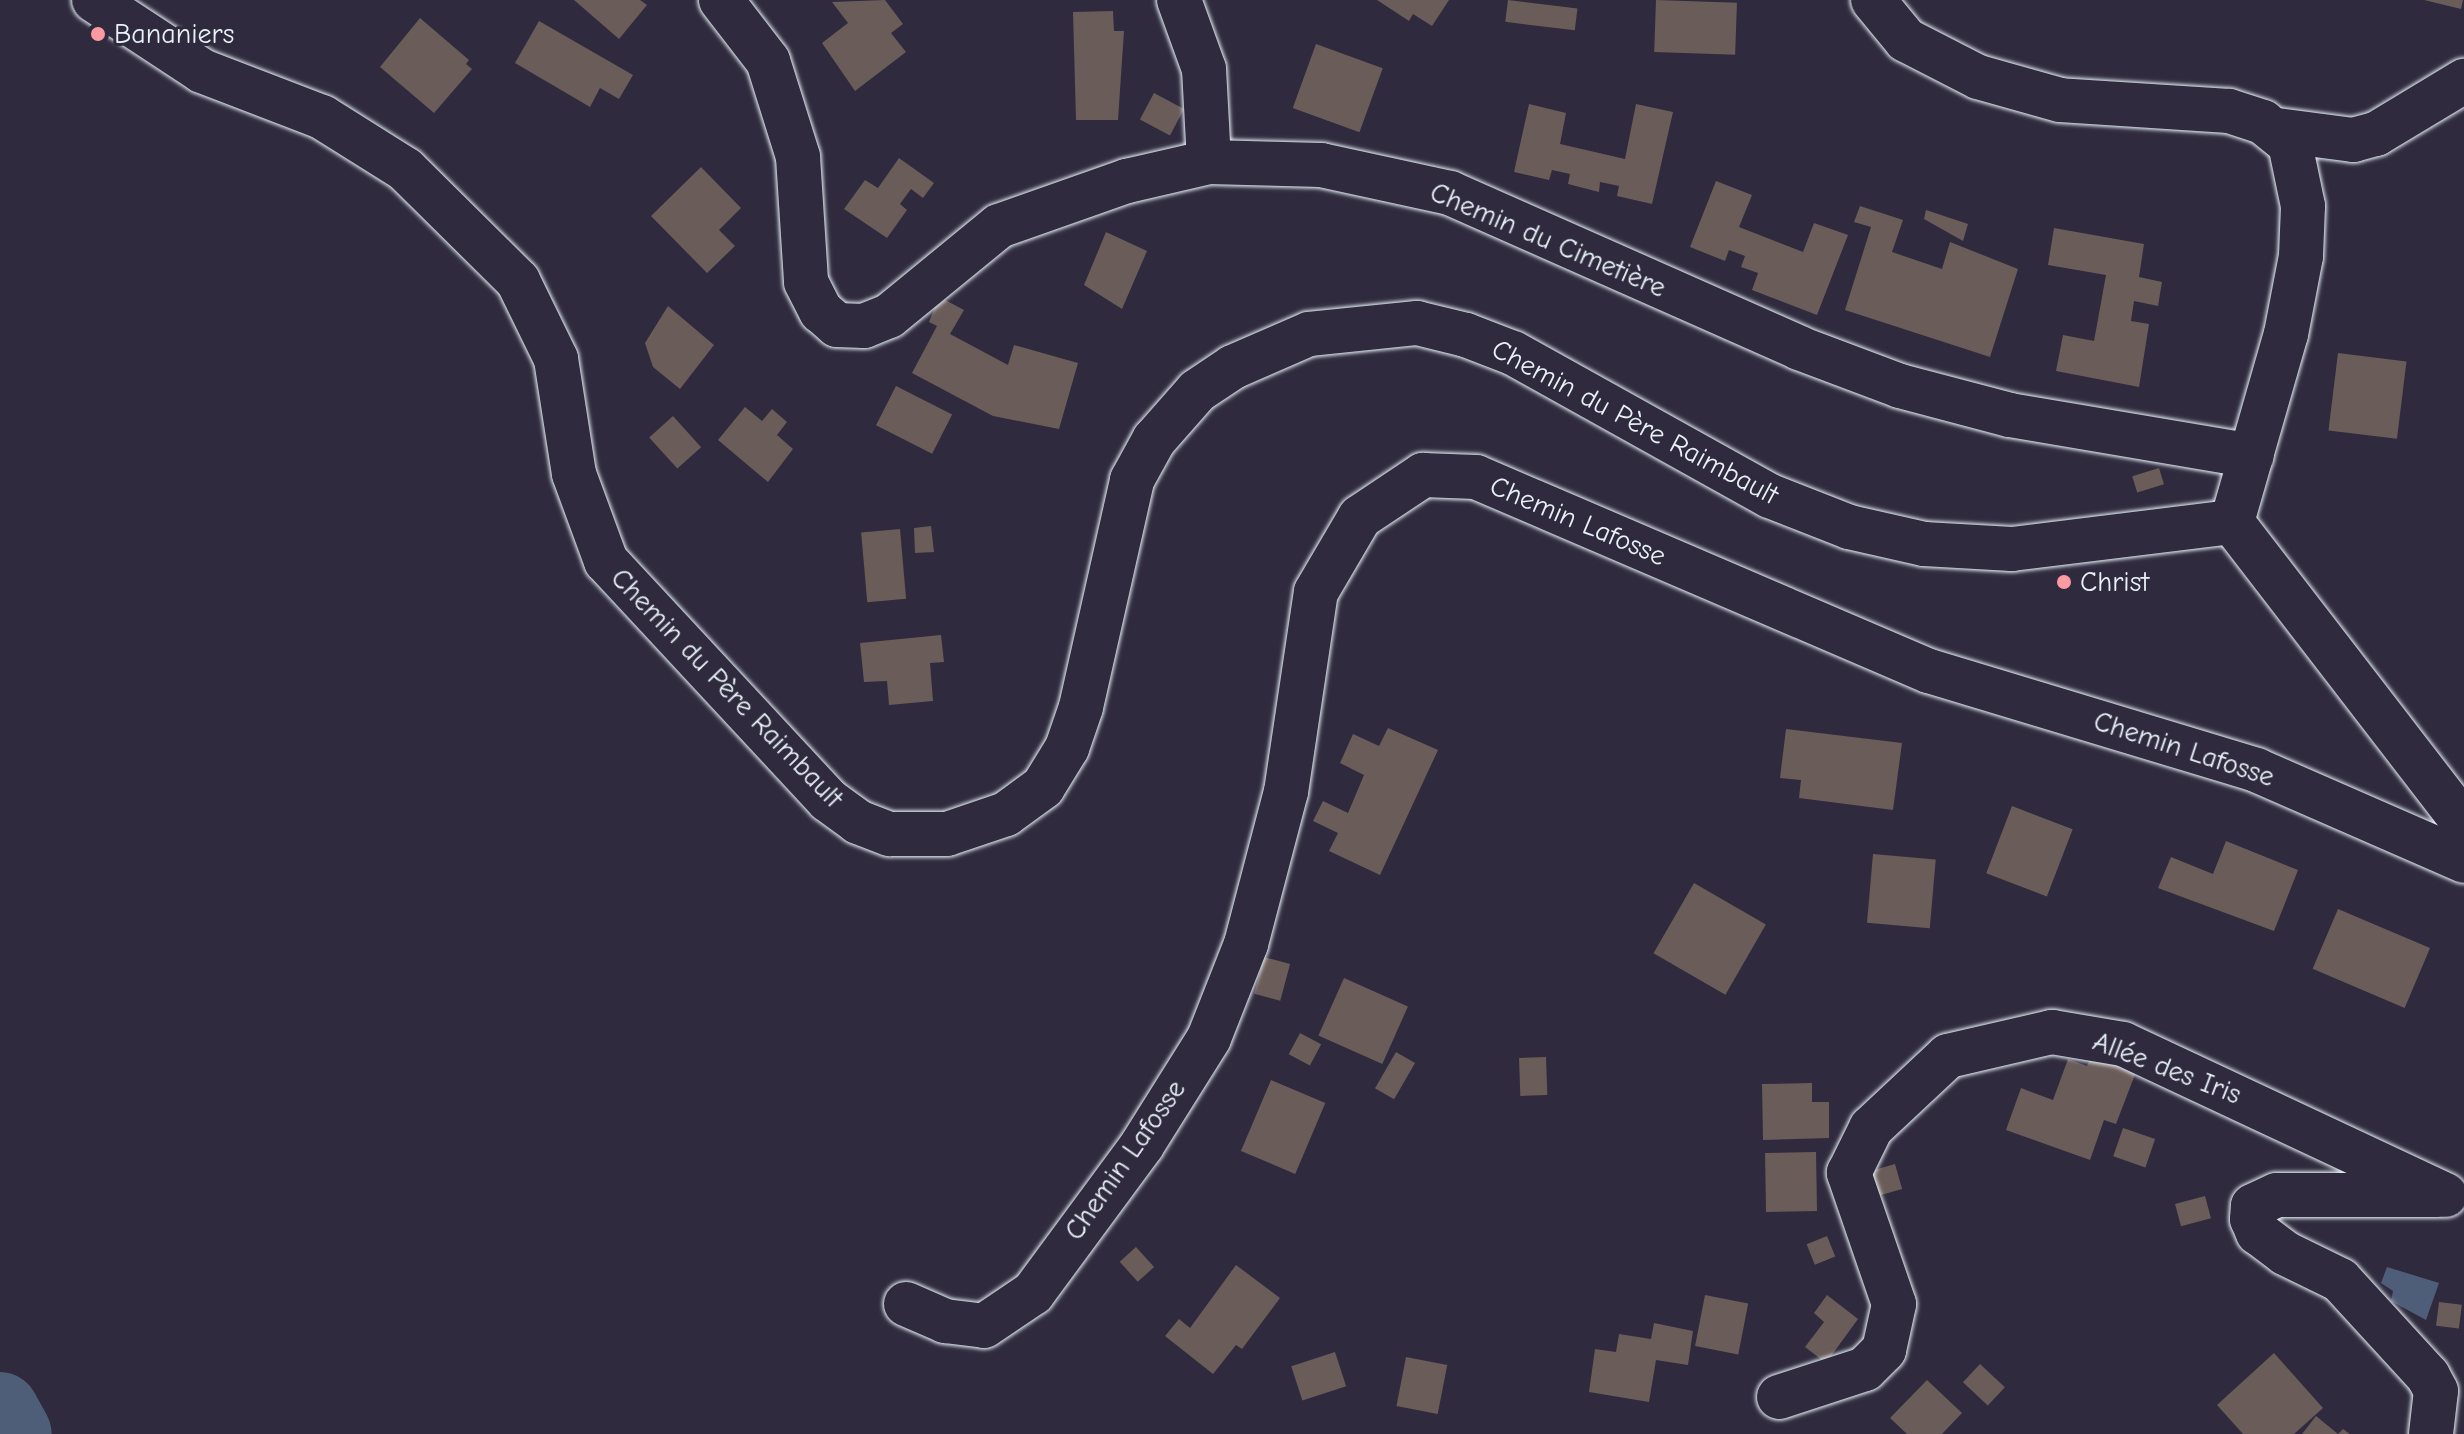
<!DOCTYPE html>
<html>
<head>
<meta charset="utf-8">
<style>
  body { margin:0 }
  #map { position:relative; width:2464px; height:1434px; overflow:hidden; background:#2f2a3d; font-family:"Comic Neue",sans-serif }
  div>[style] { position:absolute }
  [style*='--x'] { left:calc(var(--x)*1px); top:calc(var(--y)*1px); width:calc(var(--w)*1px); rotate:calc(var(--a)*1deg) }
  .water>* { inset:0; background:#4f5e78 }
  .river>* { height:78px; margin:-39px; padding:0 39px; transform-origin:39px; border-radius:39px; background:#4f5e78 }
  .building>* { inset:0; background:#6a5c58; transform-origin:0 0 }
  .roads { filter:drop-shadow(0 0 2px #e8f1f8) drop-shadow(0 0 2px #e8f1f8) }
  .minor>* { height:44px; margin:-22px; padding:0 22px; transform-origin:22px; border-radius:22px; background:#2f2a3d }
  .dots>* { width:22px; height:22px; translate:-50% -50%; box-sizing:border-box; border:4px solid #2f2a3d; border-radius:50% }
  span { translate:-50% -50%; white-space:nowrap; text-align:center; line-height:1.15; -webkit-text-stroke:6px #2f2a3d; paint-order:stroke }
  .poi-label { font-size:28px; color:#e8f1f8 }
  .left { translate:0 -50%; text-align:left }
  .street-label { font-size:28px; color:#e8f1f8 }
</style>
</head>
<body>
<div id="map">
  <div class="water">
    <div style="clip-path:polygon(2387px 1267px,2439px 1283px,2426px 1320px,2391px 1301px,2393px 1291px,2381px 1283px)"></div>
  </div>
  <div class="river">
    <div style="--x:0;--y:1411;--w:26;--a:61"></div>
  </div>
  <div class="building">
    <div style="clip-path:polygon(574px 0,640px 0,647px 5px,619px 39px)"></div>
    <div style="clip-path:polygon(885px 0,903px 24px,891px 33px,906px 52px,855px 91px,822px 43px,848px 23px,832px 2px)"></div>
    <div style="clip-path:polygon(1377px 0,1449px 0,1432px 26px,1413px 14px,1409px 21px)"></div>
    <div style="left:1508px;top:0;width:70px;height:22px;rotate:7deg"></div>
    <div style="left:1656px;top:0;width:81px;height:52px;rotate:2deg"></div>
    <div style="clip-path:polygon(2424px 0,2463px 0,2461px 9px)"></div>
    <div style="clip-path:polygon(1113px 11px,1114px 31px,1124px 31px,1118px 120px,1076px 120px,1073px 12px)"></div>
    <div style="clip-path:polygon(420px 18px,469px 60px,466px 64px,472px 69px,434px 113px,380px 67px)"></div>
    <div style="clip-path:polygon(539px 21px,633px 75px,619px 99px,600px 88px,590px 107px,515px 63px)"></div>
    <div style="left:1316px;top:44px;width:71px;height:68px;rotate:20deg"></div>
    <div style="left:1154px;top:93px;width:34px;height:30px;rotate:28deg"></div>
    <div style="clip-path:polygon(1529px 104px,1566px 113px,1560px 144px,1625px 159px,1636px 104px,1673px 112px,1652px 204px,1617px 196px,1619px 186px,1600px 182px,1599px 192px,1568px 184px,1570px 174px,1552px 170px,1549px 180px,1514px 172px)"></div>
    <div style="clip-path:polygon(899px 158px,934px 183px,923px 198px,911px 189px,900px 204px,907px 210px,887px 238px,844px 209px,865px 180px,878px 188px)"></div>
    <div style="clip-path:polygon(701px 167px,741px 208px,719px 230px,735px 246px,707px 273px,651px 216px)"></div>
    <div style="clip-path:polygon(1716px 181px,1752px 195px,1739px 227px,1803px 252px,1814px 223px,1848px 235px,1817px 315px,1752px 290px,1758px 273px,1741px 267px,1745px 256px,1729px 250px,1725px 261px,1690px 247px)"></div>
    <div style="clip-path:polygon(1860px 206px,1903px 220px,1892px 252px,1942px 269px,1950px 242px,2018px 269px,1990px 357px,1845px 310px,1871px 227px,1854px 222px)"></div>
    <div style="clip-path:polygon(1926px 210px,1968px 224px,1963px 241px,1924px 219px)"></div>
    <div style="clip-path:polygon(2054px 228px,2144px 244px,2139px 277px,2162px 282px,2158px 306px,2134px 301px,2131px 321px,2149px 324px,2139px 387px,2056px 371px,2063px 335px,2094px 341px,2106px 275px,2048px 265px)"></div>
    <div style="clip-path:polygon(1106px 232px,1147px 251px,1122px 309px,1084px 285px)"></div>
    <div style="clip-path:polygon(945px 300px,964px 310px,950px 334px,1008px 365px,1014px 345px,1078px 363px,1059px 429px,993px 416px,912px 373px,937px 326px,929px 322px,935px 307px)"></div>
    <div style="clip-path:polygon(668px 306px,714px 345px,680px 389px,653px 367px,645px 343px)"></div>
    <div style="left:2338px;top:353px;width:69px;height:78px;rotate:7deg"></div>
    <div style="left:896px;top:386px;width:63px;height:44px;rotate:27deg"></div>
    <div style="clip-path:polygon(745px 407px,762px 421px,772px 409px,787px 422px,777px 435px,793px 449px,768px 482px,718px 440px)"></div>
    <div style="left:673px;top:416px;width:42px;height:32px;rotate:48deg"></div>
    <div style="left:2159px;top:468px;width:17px;height:28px;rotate:73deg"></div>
    <div style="clip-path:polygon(931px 526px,934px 552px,915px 553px,914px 528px)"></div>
    <div style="left:900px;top:529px;width:70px;height:39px;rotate:85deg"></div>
    <div style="clip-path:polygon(941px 635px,944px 662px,930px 663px,933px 701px,889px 705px,887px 681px,864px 682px,860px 643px)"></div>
    <div style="clip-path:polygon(1388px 728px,1438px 750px,1380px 875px,1329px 851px,1338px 833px,1313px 821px,1323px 801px,1348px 813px,1364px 775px,1340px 763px,1353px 734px,1379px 746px)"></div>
    <div style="clip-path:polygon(1786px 729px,1902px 743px,1893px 810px,1799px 798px,1801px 780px,1780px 778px)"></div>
    <div style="left:2012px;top:806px;width:65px;height:72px;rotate:21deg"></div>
    <div style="clip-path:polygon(2226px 841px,2298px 870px,2274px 931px,2158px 888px,2171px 857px,2213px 874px)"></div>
    <div style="left:1873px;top:854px;width:63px;height:69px;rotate:5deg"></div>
    <div style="left:1694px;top:883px;width:83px;height:81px;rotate:30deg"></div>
    <div style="left:2338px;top:909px;width:100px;height:65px;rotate:23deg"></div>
    <div style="left:1264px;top:957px;width:27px;height:38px;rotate:15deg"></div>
    <div style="left:1344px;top:978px;width:70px;height:63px;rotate:24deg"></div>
    <div style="left:1300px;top:1033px;width:24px;height:24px;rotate:28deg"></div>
    <div style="clip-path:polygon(2094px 1048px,2139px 1064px,2116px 1124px,2104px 1120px,2090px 1160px,2006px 1130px,2021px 1088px,2053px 1100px,2068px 1059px,2087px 1066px)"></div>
    <div style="left:1396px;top:1052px;width:22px;height:42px;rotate:30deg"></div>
    <div style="left:1546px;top:1057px;width:38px;height:27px;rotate:88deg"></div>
    <div style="left:1271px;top:1080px;width:59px;height:77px;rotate:23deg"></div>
    <div style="clip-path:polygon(1812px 1083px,1812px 1102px,1829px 1102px,1829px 1138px,1763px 1140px,1762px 1084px)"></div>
    <div style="left:2123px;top:1128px;width:34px;height:30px;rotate:19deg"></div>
    <div style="left:1816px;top:1152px;width:59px;height:51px;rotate:89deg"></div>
    <div style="left:1895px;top:1164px;width:26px;height:31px;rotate:74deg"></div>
    <div style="left:2205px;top:1196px;width:23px;height:31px;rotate:75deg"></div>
    <div style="left:1827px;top:1236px;width:22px;height:22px;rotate:68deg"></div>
    <div style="left:1136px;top:1247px;width:27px;height:22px;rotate:48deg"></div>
    <div style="clip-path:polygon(1236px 1265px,1280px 1298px,1242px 1349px,1236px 1345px,1213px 1374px,1165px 1336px,1179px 1319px,1190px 1328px)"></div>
    <div style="left:1705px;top:1295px;width:44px;height:52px;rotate:11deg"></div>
    <div style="clip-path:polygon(1827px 1295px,1858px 1319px,1826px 1363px,1805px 1347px,1824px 1322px,1814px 1313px)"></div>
    <div style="left:2439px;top:1302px;width:23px;height:24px;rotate:7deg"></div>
    <div style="clip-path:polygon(1654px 1323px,1693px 1331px,1688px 1365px,1656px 1360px,1649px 1402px,1589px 1392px,1595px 1349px,1616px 1352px,1619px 1334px,1651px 1339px)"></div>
    <div style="left:1335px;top:1352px;width:36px;height:46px;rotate:72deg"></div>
    <div style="clip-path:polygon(2274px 1353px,2323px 1408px,2294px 1434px,2243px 1434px,2217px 1405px)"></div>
    <div style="left:1406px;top:1357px;width:42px;height:50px;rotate:11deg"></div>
    <div style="left:1980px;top:1364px;width:34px;height:25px;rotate:43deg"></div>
    <div style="clip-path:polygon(1927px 1380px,1962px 1413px,1942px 1434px,1907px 1434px,1890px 1418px)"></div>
    <div style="clip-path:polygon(2316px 1416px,2338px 1434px,2343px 1429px,2350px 1434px,2302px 1434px)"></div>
  </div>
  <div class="roads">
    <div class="minor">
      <div style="--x:94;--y:0;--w:129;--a:33.3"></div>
      <div style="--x:202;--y:71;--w:129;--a:21"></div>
      <div style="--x:322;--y:117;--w:98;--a:32.1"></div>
      <div style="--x:405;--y:169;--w:159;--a:44.7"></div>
      <div style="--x:518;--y:281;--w:87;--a:64"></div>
      <div style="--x:556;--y:359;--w:116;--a:81.1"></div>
      <div style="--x:574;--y:474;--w:93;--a:69.8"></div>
      <div style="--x:606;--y:561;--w:326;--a:47.1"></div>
      <div style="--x:828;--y:800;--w:37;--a:36"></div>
      <div style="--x:858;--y:822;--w:34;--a:21"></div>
      <div style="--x:890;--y:834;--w:57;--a:0"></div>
      <div style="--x:947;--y:834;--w:62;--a:-18.7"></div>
      <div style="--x:1006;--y:814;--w:46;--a:-36.1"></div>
      <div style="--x:1043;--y:787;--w:46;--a:-58.4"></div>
      <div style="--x:1067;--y:748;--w:43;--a:-71.1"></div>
      <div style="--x:1081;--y:707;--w:233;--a:-77.3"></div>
      <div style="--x:1132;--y:480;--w:46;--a:-61.2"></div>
      <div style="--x:1154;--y:440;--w:65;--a:-48.7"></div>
      <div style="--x:1197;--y:391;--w:43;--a:-33.7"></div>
      <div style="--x:1233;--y:367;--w:83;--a:-23.5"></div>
      <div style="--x:1309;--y:334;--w:109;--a:-5.8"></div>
      <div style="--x:1417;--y:323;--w:50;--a:13.8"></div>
      <div style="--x:1466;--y:335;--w:50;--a:21"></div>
      <div style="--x:1513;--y:353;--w:294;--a:29.1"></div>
      <div style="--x:1770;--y:496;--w:85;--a:21.4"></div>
      <div style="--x:1849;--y:527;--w:77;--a:12.8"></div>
      <div style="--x:1924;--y:544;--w:88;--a:3.3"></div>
      <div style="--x:2012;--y:549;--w:222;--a:-7"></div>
      <div style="--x:2232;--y:522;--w:196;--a:-74"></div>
      <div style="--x:2286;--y:334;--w:79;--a:-79.1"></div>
      <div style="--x:2301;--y:256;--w:50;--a:-87.7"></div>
      <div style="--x:2303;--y:206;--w:63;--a:-101.8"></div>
      <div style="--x:2290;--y:144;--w:35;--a:-141"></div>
      <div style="--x:2263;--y:122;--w:36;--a:-162"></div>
      <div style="--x:2229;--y:111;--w:169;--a:-176.3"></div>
      <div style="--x:2060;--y:100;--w:85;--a:-164.3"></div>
      <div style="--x:1978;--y:77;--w:81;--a:-152.8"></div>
      <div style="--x:1906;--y:40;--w:52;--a:-129.5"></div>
      <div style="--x:721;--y:0;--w:77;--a:52.4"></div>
      <div style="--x:768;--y:61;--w:101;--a:72.6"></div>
      <div style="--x:798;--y:157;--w:125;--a:86.3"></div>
      <div style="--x:806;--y:282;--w:33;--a:63"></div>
      <div style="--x:821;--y:311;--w:21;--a:41"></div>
      <div style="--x:837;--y:325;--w:27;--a:2"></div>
      <div style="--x:864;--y:326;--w:27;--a:-22"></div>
      <div style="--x:889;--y:316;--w:142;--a:-39.3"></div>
      <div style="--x:999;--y:226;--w:136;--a:-19.4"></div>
      <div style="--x:1127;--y:181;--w:84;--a:-13"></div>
      <div style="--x:1209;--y:162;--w:112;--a:1.5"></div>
      <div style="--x:1321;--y:165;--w:132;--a:12.2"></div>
      <div style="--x:1450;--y:193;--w:382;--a:23.9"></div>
      <div style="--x:1799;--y:348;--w:108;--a:20.6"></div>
      <div style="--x:1900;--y:386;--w:114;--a:14.8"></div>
      <div style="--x:2010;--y:415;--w:245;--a:9.6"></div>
      <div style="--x:1179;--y:0;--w:73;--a:70.1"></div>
      <div style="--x:1204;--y:69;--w:93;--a:86.9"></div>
      <div style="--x:2277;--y:130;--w:77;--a:7.5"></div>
      <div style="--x:2353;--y:140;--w:24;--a:-15"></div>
      <div style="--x:2376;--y:134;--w:103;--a:-31.1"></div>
      <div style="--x:2232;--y:522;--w:380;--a:52.4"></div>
      <div style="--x:906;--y:1304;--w:43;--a:23.6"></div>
      <div style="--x:945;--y:1321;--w:39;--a:7"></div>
      <div style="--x:984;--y:1326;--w:59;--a:-34"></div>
      <div style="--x:1033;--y:1293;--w:184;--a:-53.6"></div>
      <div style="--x:1142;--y:1145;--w:126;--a:-57.9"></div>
      <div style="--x:1209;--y:1038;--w:101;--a:-68.5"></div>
      <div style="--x:1246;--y:944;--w:157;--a:-75.3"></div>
      <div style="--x:1286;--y:792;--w:202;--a:-81.5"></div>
      <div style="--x:1316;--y:592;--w:87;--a:-59.6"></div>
      <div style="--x:1360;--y:517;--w:76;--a:-33.7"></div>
      <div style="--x:1423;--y:475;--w:53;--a:2.2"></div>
      <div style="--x:1476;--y:477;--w:493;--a:23.2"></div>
      <div style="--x:1929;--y:671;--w:342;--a:16.8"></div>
      <div style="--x:2256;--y:770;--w:227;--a:23.6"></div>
      <div style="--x:1779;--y:1397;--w:90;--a:-18"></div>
      <div style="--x:1865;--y:1369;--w:27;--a:-45"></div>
      <div style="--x:1884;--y:1350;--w:47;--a:-77.7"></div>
      <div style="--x:1894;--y:1304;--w:139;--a:-109"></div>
      <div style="--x:1849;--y:1173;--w:50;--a:-63.9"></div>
      <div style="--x:1871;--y:1128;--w:105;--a:-43.1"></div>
      <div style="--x:1948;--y:1056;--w:107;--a:-13"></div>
      <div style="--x:2052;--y:1032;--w:72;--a:9.6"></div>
      <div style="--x:2123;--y:1044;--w:356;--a:25.1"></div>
      <div style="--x:2431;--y:1434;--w:43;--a:-83.4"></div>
      <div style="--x:2436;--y:1391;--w:17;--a:-118"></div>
      <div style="--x:2428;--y:1376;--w:130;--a:-132.5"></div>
      <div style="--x:2340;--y:1280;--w:61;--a:-153.9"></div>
      <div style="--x:2285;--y:1253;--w:34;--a:-143"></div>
      <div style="--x:2258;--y:1233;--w:15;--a:-113"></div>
      <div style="--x:2252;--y:1219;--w:13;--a:-86"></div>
      <div style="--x:2253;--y:1206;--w:26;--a:-25"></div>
      <div style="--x:2277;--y:1195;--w:161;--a:0"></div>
    </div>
  </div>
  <div class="dots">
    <div style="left:98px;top:34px;background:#ff9aa2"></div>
    <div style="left:2064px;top:582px;background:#ff9aa2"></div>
  </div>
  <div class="poi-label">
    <span class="left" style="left:114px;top:34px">Bananiers</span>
    <span class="left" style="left:2080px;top:582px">Christ</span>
  </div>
  <div class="street-label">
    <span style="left:1548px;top:240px;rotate:23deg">Chemin du Cimetière</span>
    <span style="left:1635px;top:422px;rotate:28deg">Chemin du Père Raimbault</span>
    <span style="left:1578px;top:521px;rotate:23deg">Chemin Lafosse</span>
    <span style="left:727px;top:688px;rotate:46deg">Chemin du Père Raimbault</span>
    <span style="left:2184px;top:749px;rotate:18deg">Chemin Lafosse</span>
    <span style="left:2167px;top:1068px;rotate:21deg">Allée des Iris</span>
    <span style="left:1125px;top:1160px;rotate:-55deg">Chemin Lafosse</span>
  </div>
</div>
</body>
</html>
